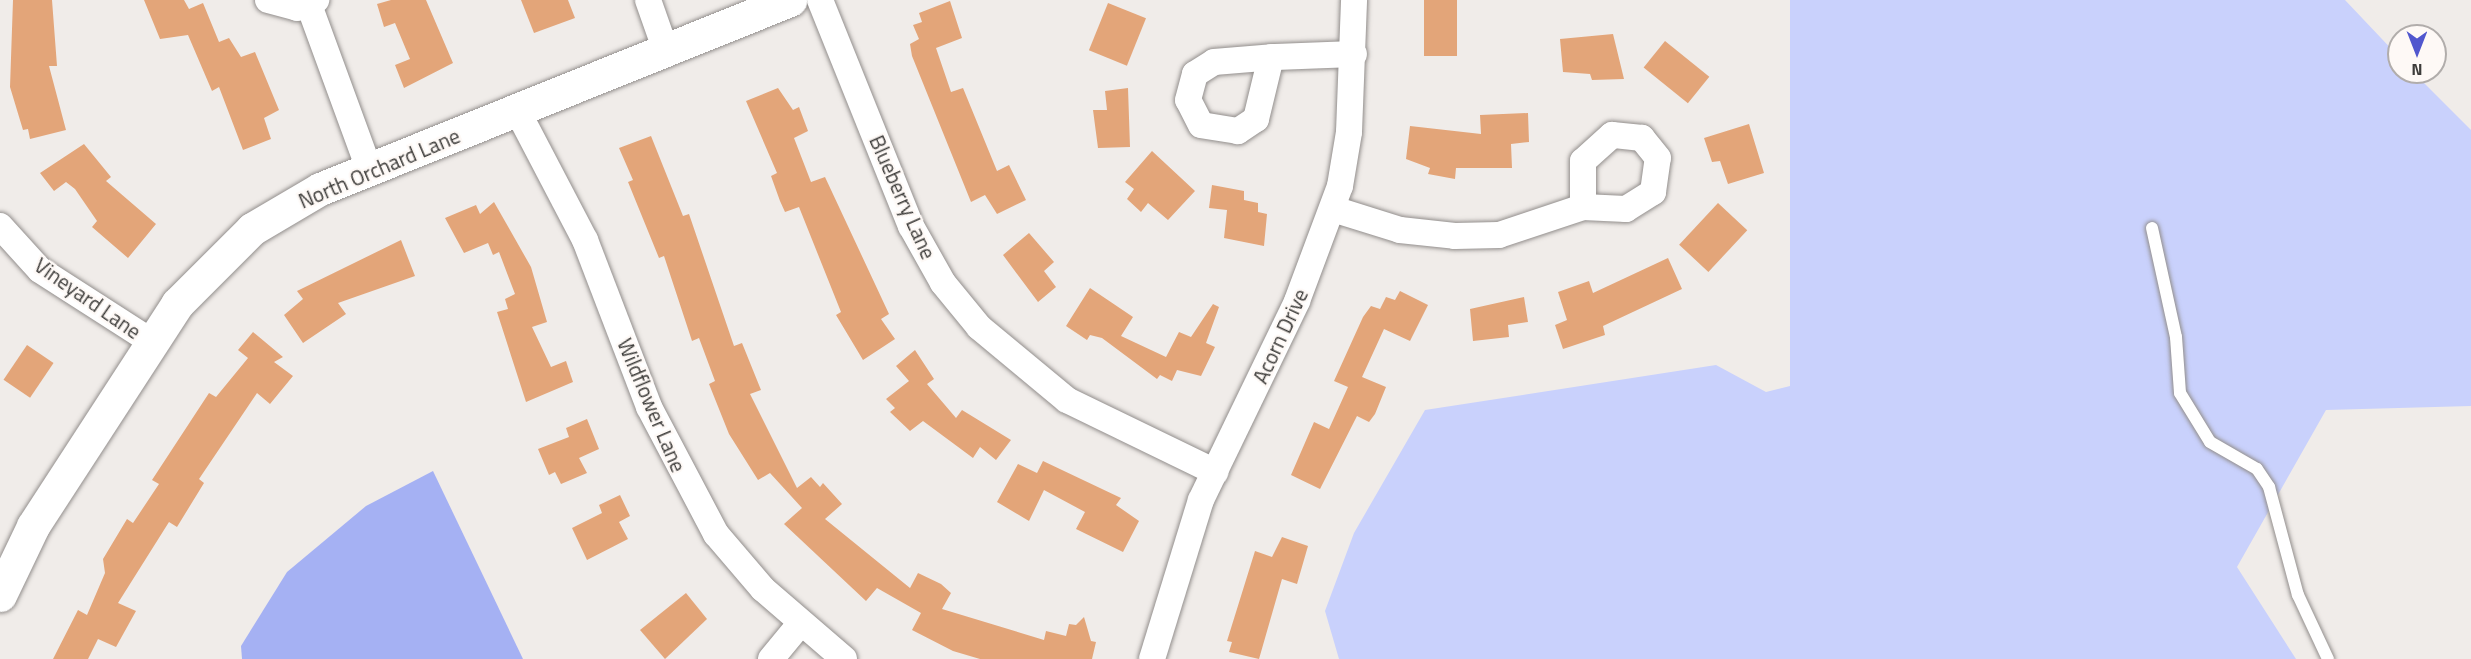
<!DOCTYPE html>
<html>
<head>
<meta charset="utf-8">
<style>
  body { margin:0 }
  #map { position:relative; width:2471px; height:659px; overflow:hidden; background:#f0ece9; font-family:"Titillium Web",sans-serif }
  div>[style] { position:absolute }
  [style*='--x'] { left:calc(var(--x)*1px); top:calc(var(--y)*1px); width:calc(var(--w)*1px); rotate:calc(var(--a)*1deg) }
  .green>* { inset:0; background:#c9d1fc }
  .water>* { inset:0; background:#a5b1f3 }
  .building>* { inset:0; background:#e3a579; transform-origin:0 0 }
  .roads { filter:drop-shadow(0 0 2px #928e8c) drop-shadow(0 0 2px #928e8c) }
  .lane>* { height:12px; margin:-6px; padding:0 6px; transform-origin:6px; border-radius:6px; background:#fff }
  .street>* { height:26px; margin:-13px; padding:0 13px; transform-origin:13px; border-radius:13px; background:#fff }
  .secondary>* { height:33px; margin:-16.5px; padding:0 16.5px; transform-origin:16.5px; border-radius:16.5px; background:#fff }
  span { translate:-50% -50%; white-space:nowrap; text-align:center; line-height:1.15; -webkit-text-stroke:4.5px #fef9f6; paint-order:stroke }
  .street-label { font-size:21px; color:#3d3c3a }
  .north { position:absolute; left:2387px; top:24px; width:60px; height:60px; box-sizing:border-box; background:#fef9f6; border:2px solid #b1adab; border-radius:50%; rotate:180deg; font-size:16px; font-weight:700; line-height:24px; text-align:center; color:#3d3c3a }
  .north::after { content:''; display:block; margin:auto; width:21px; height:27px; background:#5157ce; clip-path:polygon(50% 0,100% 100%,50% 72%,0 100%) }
</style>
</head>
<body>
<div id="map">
  <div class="green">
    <div style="clip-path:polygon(1790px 0,2345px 0,2399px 57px,2399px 72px,2413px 72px,2471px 130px,2471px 406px,2326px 410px,2237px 567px,2296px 659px,1339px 659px,1325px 611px,1354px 533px,1425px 410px,1716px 365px,1766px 392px,1790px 386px)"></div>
  </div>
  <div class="water">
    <div style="clip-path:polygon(433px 471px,523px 659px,242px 659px,241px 646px,287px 572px,366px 506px)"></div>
  </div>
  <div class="building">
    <div style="clip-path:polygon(13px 0,52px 0,57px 66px,49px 66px,66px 130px,30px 139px,28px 129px,23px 130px,10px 87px)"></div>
    <div style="clip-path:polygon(144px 0,184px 0,189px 9px,203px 3px,219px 42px,229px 38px,241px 57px,255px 52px,279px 110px,264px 118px,271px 139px,243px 150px,219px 87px,212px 91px,188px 35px,160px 39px)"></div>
    <div style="clip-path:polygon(391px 0,426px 0,453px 63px,404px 88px,395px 65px,410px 59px,395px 23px,384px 27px,377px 4px)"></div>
    <div style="clip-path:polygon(521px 0,568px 0,575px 18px,534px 33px)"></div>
    <div style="left:1424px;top:0;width:33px;height:56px"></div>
    <div style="clip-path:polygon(950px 1px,962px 38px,936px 48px,951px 92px,963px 88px,997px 171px,1009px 165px,1026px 200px,997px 214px,985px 195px,971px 202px,912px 56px,910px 44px,919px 39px,913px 25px,922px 22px,919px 13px)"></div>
    <div style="left:1108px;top:3px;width:41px;height:51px;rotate:22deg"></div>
    <div style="clip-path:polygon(1613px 34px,1624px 79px,1592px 80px,1590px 74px,1563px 72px,1560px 39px)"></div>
    <div style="left:1665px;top:41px;width:57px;height:34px;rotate:39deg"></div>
    <div style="clip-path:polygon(778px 88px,793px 110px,799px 107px,808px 131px,794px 138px,811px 182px,825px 177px,889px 314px,881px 319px,895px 339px,863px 360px,836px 315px,841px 312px,799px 207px,785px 212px,780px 201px,771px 176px,777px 173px,746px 101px)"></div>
    <div style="clip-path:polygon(1128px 88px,1130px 147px,1098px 148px,1093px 110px,1107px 110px,1105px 91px)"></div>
    <div style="clip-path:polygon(1528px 113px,1529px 142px,1511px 144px,1512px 168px,1456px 168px,1455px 179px,1428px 174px,1430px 168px,1406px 159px,1410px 126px,1481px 134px,1480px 115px)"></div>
    <div style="clip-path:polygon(1749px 124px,1764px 173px,1728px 184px,1720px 161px,1712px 162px,1704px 138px)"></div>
    <div style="clip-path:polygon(651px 136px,683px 216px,689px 214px,734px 346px,742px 343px,761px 390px,750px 394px,797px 488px,811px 477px,820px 487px,823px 483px,842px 504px,825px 519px,910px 588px,918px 573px,941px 584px,951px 593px,942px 609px,1044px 640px,1046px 631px,1066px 636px,1069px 624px,1076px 625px,1084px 617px,1091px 641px,1096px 642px,1092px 659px,980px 659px,953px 651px,912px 630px,921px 613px,877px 588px,866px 601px,784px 524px,802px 508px,770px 473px,758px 480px,729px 434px,709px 384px,715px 381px,699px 338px,692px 341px,664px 256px,659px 258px,628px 182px,633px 180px,619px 148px)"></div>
    <div style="clip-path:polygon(84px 144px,111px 177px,106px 181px,156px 224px,128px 258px,92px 227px,97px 221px,75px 189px,66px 182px,54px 191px,40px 173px)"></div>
    <div style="clip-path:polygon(1152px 151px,1195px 191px,1168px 220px,1148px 203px,1141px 212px,1127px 199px,1134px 189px,1125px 182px)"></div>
    <div style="clip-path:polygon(1212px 185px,1244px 191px,1244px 200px,1258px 203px,1258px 212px,1267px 214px,1264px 246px,1224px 238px,1227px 210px,1209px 208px)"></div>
    <div style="clip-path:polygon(494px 202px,531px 267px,547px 322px,532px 327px,551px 367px,566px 361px,573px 382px,526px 402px,497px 312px,508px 309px,505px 299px,515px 294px,499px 252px,493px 255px,488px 243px,464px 253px,445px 218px,476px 205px,480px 214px)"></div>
    <div style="left:1718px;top:203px;width:40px;height:57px;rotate:43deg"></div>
    <div style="clip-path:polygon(1029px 233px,1054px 262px,1044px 271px,1056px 287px,1038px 302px,1003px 255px)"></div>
    <div style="clip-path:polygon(401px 240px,415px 276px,338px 303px,346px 314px,303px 343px,284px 315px,303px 299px,297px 291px)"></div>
    <div style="clip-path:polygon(1668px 258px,1682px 289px,1603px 326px,1605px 335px,1563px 349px,1555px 325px,1567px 320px,1558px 292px,1589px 281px,1593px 293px)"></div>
    <div style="clip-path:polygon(1090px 288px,1133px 317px,1121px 336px,1166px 357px,1179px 332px,1191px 337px,1213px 304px,1219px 307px,1206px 343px,1215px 347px,1201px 376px,1177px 370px,1172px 381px,1160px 375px,1157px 379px,1102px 338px,1090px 335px,1087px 340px,1066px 326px)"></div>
    <div style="clip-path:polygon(1400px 291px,1428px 305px,1410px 341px,1384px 329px,1362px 377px,1386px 387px,1375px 414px,1369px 422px,1357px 416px,1320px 489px,1291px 475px,1314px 422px,1329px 429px,1348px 387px,1334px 381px,1363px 317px,1371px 306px,1380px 309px,1386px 297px,1395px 300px)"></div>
    <div style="clip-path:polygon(1524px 297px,1528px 322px,1508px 325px,1509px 337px,1473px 341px,1470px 309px)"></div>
    <div style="clip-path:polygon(253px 332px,283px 357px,274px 362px,293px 376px,270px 404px,257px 393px,199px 479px,204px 483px,177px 527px,169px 522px,118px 603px,136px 611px,116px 647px,98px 639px,88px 659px,53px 659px,78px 610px,87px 615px,105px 573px,103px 559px,127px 519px,133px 523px,159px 484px,152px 480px,209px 393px,216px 397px,248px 358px,238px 350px)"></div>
    <div style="left:27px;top:345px;width:32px;height:42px;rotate:34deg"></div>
    <div style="clip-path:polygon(915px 350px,934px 379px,927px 384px,956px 418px,962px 410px,1011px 440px,996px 460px,980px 447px,973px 458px,923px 421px,910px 431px,890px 412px,895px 408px,886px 399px,909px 381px,896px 366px)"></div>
    <div style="clip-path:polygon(587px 419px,599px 449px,579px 458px,587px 473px,561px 484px,555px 472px,549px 475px,538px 449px,569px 437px,566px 428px)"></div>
    <div style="clip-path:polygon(1043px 461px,1121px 498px,1116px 505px,1139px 521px,1123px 552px,1076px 529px,1085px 512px,1044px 490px,1029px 521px,997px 502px,1018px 464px,1037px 473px)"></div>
    <div style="clip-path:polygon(620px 495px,630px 516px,619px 522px,628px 539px,587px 560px,572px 528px,602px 513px,599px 505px)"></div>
    <div style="clip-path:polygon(1282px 537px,1308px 546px,1297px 584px,1282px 579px,1259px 659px,1229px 652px,1232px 642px,1227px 641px,1255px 551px,1272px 557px)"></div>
    <div style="clip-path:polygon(686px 593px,707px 619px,665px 659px,640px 630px)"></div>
  </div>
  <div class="roads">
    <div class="lane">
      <div style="--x:2152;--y:228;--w:112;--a:77.6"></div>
      <div style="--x:2176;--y:337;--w:56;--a:85.9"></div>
      <div style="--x:2180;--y:393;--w:57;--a:58.5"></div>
      <div style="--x:2210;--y:442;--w:54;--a:29.9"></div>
      <div style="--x:2257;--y:469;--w:22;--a:56"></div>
      <div style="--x:2269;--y:487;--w:112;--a:75"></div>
      <div style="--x:2298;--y:595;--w:71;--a:64.9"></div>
    </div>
    <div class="street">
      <div style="--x:268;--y:0;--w:30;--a:15"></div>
      <div style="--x:297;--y:8;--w:21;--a:-23"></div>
      <div style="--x:648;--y:0;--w:54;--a:70.6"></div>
      <div style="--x:820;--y:0;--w:244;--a:68.1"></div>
      <div style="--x:911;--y:226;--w:65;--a:60.7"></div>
      <div style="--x:943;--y:283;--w:57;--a:50.7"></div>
      <div style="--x:979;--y:327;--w:114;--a:39.7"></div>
      <div style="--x:1067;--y:400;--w:165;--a:25.9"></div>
      <div style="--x:309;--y:5;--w:175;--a:69.9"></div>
      <div style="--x:1271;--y:57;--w:64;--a:103.6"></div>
      <div style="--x:1256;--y:119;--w:22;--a:146"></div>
      <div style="--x:1238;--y:131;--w:37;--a:-171"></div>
      <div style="--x:1201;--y:125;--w:28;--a:-117"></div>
      <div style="--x:1188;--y:100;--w:27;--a:-75"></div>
      <div style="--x:1195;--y:74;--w:22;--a:-32"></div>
      <div style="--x:1214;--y:62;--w:61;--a:-4.7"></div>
      <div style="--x:1275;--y:57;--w:79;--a:-2.2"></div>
      <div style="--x:517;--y:110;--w:147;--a:62.4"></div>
      <div style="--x:585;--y:240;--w:179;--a:69"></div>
      <div style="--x:649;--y:407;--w:144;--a:62.2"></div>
      <div style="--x:716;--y:534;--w:72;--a:49.5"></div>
      <div style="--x:763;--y:589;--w:107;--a:40.8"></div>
      <div style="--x:1333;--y:209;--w:70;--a:17.4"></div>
      <div style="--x:1400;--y:230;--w:55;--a:6.2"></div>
      <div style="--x:1455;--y:236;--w:44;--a:-1.3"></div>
      <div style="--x:1499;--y:235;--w:89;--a:-18.4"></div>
      <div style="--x:1583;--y:207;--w:43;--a:2.7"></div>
      <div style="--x:1626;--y:209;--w:32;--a:-32"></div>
      <div style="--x:1653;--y:192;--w:34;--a:-82"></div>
      <div style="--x:1658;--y:158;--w:26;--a:-129"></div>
      <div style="--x:1642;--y:138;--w:30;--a:-174"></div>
      <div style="--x:1612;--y:135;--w:39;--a:138"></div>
      <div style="--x:1583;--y:161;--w:46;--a:90"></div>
      <div style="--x:0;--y:226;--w:59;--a:47.7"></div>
      <div style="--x:40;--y:270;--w:133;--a:32.7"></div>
      <div style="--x:771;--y:659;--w:45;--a:-50.4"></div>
      <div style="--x:1152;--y:659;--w:166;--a:-72.9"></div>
      <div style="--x:1201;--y:500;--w:221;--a:-64.2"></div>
      <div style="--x:1297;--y:301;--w:123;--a:-69.5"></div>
      <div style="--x:1340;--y:186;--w:55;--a:-80.5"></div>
      <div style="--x:1349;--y:132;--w:132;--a:-87.8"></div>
    </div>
    <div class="secondary">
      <div style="--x:0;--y:595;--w:76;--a:-64.4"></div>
      <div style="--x:33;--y:526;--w:265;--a:-57"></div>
      <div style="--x:177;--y:304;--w:106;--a:-45"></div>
      <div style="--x:252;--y:229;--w:79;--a:-30.5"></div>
      <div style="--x:320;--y:189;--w:507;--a:-21.91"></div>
    </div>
  </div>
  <div class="street-label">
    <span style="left:379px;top:168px;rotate:-23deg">North Orchard Lane</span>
    <span style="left:903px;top:197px;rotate:66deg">Blueberry Lane</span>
    <span style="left:88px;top:298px;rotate:35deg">Vineyard Lane</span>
    <span style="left:1280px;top:336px;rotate:-65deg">Acorn Drive</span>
    <span style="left:652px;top:405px;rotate:67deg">Wildflower Lane</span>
  </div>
  <div class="north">N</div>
</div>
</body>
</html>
